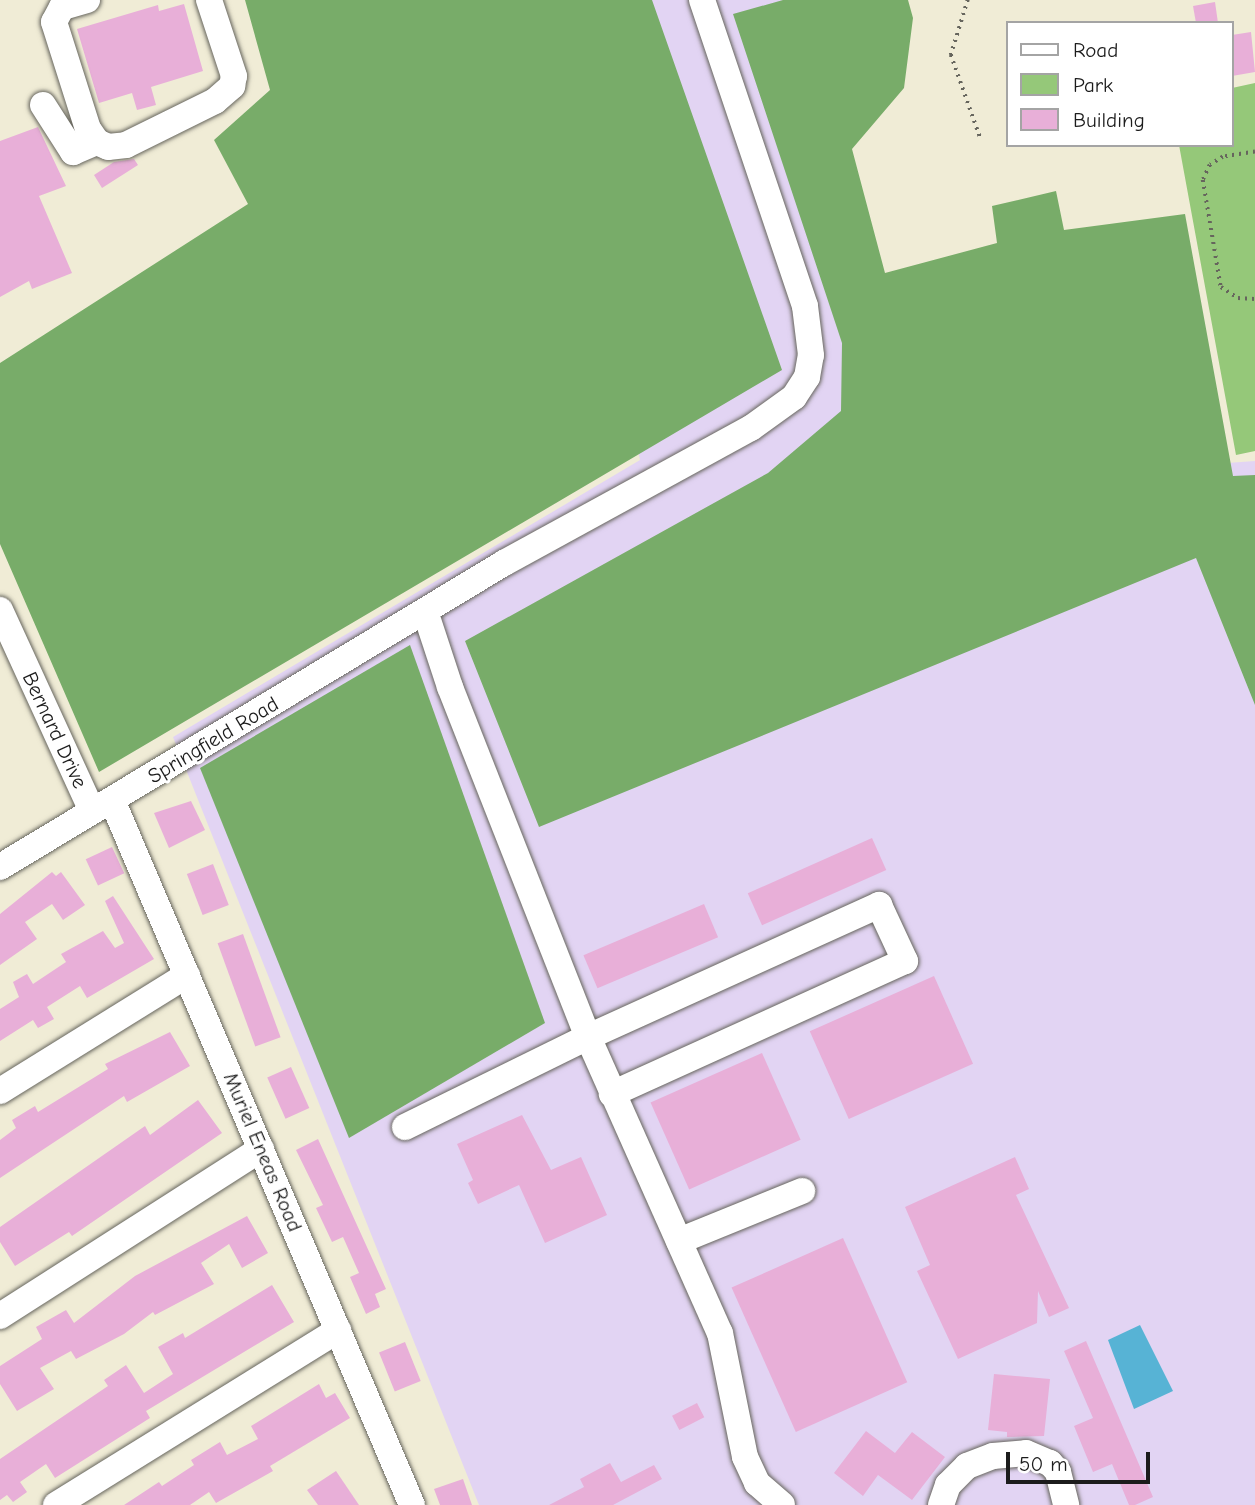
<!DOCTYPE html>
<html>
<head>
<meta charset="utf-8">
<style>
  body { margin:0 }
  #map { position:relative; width:1255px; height:1505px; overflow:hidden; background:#f0ecd6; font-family:"Comic Neue",sans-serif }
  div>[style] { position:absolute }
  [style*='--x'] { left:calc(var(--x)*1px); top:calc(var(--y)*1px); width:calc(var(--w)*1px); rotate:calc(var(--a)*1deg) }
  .built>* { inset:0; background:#e2d4f3 }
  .green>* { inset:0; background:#95c879 }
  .forest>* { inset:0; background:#78ac69 }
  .water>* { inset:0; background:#57b3d5 }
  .building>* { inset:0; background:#e8afd8; transform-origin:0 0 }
  .path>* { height:3.5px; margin-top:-1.75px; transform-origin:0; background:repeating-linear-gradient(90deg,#66655d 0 2px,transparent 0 7px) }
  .roads { filter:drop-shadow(0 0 2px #66655d) drop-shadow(0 0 2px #66655d) }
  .minor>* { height:26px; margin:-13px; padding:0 13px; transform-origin:13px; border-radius:13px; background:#fff }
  span { translate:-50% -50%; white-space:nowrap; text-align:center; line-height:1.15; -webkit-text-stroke:6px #fff; paint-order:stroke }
  .street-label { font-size:21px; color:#1c1c1c }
  .legend { position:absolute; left:1006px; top:21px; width:228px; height:126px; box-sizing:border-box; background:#fff; border:2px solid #a4a4a4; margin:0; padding:9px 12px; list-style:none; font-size:21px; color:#1c1c1c }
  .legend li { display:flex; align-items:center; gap:14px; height:35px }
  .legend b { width:35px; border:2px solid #a4a4a4 }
  .scale { position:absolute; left:1006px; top:1452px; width:144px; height:32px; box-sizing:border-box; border:4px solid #1c1c1c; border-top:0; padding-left:9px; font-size:21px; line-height:24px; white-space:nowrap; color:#1c1c1c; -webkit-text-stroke:5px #fff; paint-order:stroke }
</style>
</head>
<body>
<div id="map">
  <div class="built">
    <div style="clip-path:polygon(546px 0,809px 0,881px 363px,1130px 470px,1255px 461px,1255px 1505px,479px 1505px,173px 737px,640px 460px)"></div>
  </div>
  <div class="green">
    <div style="clip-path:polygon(1255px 83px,1255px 451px,1236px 455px,1179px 145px,1232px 145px,1232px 88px)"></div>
  </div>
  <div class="forest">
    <div style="clip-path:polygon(245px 0,652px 0,782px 370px,99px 772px,0 544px,0 363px,248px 204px,214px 140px,270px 90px)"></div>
    <div style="clip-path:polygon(783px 0,908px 0,913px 18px,904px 88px,852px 149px,885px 273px,997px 243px,992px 206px,1056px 191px,1064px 230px,1185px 214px,1233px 476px,1255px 475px,1255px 705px,1196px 558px,539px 827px,465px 641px,768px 473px,841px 411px,842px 343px,733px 14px)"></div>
    <div style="clip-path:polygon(410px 645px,545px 1023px,349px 1138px,200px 768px)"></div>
  </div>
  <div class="water">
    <div style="clip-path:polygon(1140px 1325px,1173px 1391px,1134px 1409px,1108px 1340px)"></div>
  </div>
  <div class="building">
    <div style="clip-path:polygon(1215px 2px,1218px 23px,1196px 23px,1193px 6px)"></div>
    <div style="clip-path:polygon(184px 4px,203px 71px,151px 87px,156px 105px,137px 110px,132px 93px,99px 103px,77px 29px,158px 5px,159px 11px)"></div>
    <div style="clip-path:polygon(1251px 32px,1255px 72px,1232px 76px,1232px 35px)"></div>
    <div style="clip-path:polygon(38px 127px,66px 186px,39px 196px,72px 273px,32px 289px,29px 281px,0 297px,0 141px)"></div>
    <div style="clip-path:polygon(134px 159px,138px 165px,102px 188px,94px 175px,114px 162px)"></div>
    <div style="clip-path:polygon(191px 801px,205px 830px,169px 848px,154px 813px)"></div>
    <div style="left:872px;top:838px;width:35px;height:136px;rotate:66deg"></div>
    <div style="left:112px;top:847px;width:29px;height:29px;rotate:65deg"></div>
    <div style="left:213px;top:864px;width:44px;height:28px;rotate:69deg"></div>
    <div style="clip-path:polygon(52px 872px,56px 876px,61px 872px,85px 905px,63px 920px,52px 904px,25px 922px,37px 939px,0 965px,0 914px)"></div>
    <div style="clip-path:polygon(113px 896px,154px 959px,87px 998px,80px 986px,47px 1007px,54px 1019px,38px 1028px,33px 1020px,0 1041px,0 1009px,19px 997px,13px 982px,27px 974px,33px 984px,66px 962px,61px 954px,103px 931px,115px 948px,124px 943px,105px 901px)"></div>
    <div style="left:704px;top:904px;width:36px;height:131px;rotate:67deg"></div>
    <div style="left:243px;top:934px;width:110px;height:27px;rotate:70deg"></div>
    <div style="left:934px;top:976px;width:96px;height:136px;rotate:66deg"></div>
    <div style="clip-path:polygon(170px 1032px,190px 1066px,127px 1102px,124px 1096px,0 1178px,0 1140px,16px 1128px,12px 1120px,35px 1106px,38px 1112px,108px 1069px,105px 1064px)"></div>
    <div style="left:762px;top:1053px;width:95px;height:122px;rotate:66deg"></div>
    <div style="left:291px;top:1067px;width:45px;height:26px;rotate:66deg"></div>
    <div style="clip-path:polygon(198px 1100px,222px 1133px,72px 1236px,69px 1232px,15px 1266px,0 1242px,0 1227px,145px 1126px,150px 1135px)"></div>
    <div style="clip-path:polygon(522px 1115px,551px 1170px,581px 1157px,607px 1215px,545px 1243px,519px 1185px,478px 1204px,468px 1183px,473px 1180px,457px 1144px)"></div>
    <div style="clip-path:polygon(318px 1139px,386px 1289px,375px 1294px,380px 1307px,366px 1314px,350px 1277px,359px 1273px,343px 1237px,332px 1242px,316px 1208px,323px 1205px,296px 1150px)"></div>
    <div style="clip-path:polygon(1015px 1157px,1029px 1189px,1016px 1195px,1069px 1308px,1049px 1317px,1038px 1291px,1037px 1323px,958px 1359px,917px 1271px,930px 1265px,905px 1207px)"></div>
    <div style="clip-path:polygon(247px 1216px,268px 1253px,242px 1268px,229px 1244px,201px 1263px,214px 1284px,155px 1315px,153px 1312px,124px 1334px,76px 1359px,71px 1351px,40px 1368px,54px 1389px,17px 1411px,0 1384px,0 1366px,42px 1339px,36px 1327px,66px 1310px,74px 1323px,135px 1276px)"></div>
    <div style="left:843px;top:1238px;width:158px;height:122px;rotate:66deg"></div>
    <div style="clip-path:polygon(272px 1285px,294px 1322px,146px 1411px,150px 1418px,55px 1478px,46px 1464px,20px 1482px,27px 1492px,13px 1502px,7px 1495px,0 1500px,0 1459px,108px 1386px,104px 1380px,126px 1365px,144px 1393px,173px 1374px,158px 1347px,183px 1333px,185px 1338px)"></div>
    <div style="clip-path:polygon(1086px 1341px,1153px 1497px,1135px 1505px,1129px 1505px,1112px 1464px,1093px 1472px,1074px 1426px,1093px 1418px,1064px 1351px)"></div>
    <div style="left:405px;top:1342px;width:42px;height:28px;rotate:68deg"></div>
    <div style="clip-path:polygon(994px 1374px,1050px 1379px,1044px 1436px,1007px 1437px,1007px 1432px,988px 1430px)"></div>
    <div style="clip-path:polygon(319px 1384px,326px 1398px,335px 1393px,350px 1418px,270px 1466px,273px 1471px,216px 1503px,209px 1492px,190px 1505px,124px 1505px,159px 1482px,162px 1486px,194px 1465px,191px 1460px,220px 1442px,227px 1455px,258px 1439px,251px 1426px)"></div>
    <div style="left:697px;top:1403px;width:16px;height:28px;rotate:63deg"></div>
    <div style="clip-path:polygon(866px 1431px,895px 1453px,912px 1432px,945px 1457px,912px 1500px,878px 1475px,863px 1496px,834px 1473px)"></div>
    <div style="clip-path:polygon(610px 1463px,621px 1482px,654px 1465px,662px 1479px,613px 1505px,549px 1505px,584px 1487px,580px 1479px)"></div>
    <div style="clip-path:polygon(336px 1471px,359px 1505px,318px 1505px,307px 1490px)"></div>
    <div style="clip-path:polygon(463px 1479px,472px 1505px,440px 1505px,434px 1489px)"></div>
  </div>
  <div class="path">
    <div style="--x:968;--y:0;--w:58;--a:107.2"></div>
    <div style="--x:951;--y:55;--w:87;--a:70.5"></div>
    <div style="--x:1255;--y:152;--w:32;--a:171"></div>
    <div style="--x:1223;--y:157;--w:15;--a:148"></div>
    <div style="--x:1210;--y:165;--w:17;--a:115"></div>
    <div style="--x:1203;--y:180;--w:109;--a:80.5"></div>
    <div style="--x:1221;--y:287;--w:20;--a:33"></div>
    <div style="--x:1238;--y:298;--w:17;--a:3"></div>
  </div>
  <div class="roads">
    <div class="minor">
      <div style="--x:87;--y:0;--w:26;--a:164"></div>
      <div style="--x:62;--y:7;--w:17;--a:118"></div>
      <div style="--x:54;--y:22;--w:112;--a:72.4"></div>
      <div style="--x:88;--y:129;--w:16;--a:55"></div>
      <div style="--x:97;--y:142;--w:12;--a:24"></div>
      <div style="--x:108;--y:147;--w:18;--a:-6"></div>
      <div style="--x:126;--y:145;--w:99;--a:-26.3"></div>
      <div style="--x:215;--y:101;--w:23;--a:-41"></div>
      <div style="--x:232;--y:86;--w:10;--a:-79"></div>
      <div style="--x:234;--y:76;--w:80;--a:-108.2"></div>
      <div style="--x:43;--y:105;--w:56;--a:57.4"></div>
      <div style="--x:73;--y:152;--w:26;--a:-23"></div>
      <div style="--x:0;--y:610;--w:221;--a:65.4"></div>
      <div style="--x:426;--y:614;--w:77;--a:71.8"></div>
      <div style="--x:450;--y:687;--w:376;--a:68.5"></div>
      <div style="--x:588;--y:1037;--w:324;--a:66"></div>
      <div style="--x:720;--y:1333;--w:126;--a:78.6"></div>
      <div style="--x:745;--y:1457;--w:29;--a:65"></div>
      <div style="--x:757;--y:1483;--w:33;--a:41"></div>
      <div style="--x:112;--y:800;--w:766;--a:66.95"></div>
      <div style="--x:0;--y:867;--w:589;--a:-31.1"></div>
      <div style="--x:504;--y:563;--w:281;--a:-28.7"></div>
      <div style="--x:751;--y:428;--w:53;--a:-35.8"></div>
      <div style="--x:794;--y:397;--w:24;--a:-57"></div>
      <div style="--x:807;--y:377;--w:22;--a:-80"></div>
      <div style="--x:811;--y:355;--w:49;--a:-97"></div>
      <div style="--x:805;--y:306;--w:323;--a:-108.6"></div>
      <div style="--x:0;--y:1091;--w:220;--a:-31.8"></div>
      <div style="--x:405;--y:1127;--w:204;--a:-26.2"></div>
      <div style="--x:588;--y:1037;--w:320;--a:-24.4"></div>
      <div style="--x:879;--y:905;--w:62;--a:65.1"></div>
      <div style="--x:905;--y:961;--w:322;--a:155.6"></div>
      <div style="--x:679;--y:1241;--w:133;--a:-22.1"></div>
      <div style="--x:0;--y:1316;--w:310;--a:-32.6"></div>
      <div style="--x:56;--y:1505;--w:332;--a:-31.8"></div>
      <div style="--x:941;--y:1505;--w:21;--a:-71"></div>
      <div style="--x:948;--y:1485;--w:27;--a:-45"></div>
      <div style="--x:967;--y:1466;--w:28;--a:-21"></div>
      <div style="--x:993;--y:1456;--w:33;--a:-5"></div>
      <div style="--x:1026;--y:1453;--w:26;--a:23"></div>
      <div style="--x:1050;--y:1463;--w:12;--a:48"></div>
      <div style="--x:1058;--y:1472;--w:34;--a:76"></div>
    </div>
  </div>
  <div class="street-label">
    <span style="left:55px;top:730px;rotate:65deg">Bernard Drive</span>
    <span style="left:213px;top:740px;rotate:-31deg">Springfield Road</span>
    <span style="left:263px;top:1152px;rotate:67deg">Muriel Eneas Road</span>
  </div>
  <ul class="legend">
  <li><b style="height:9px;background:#fff"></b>Road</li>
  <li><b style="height:19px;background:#95c879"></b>Park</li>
  <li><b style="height:19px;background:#e8afd8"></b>Building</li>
  </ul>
  <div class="scale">50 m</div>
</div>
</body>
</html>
